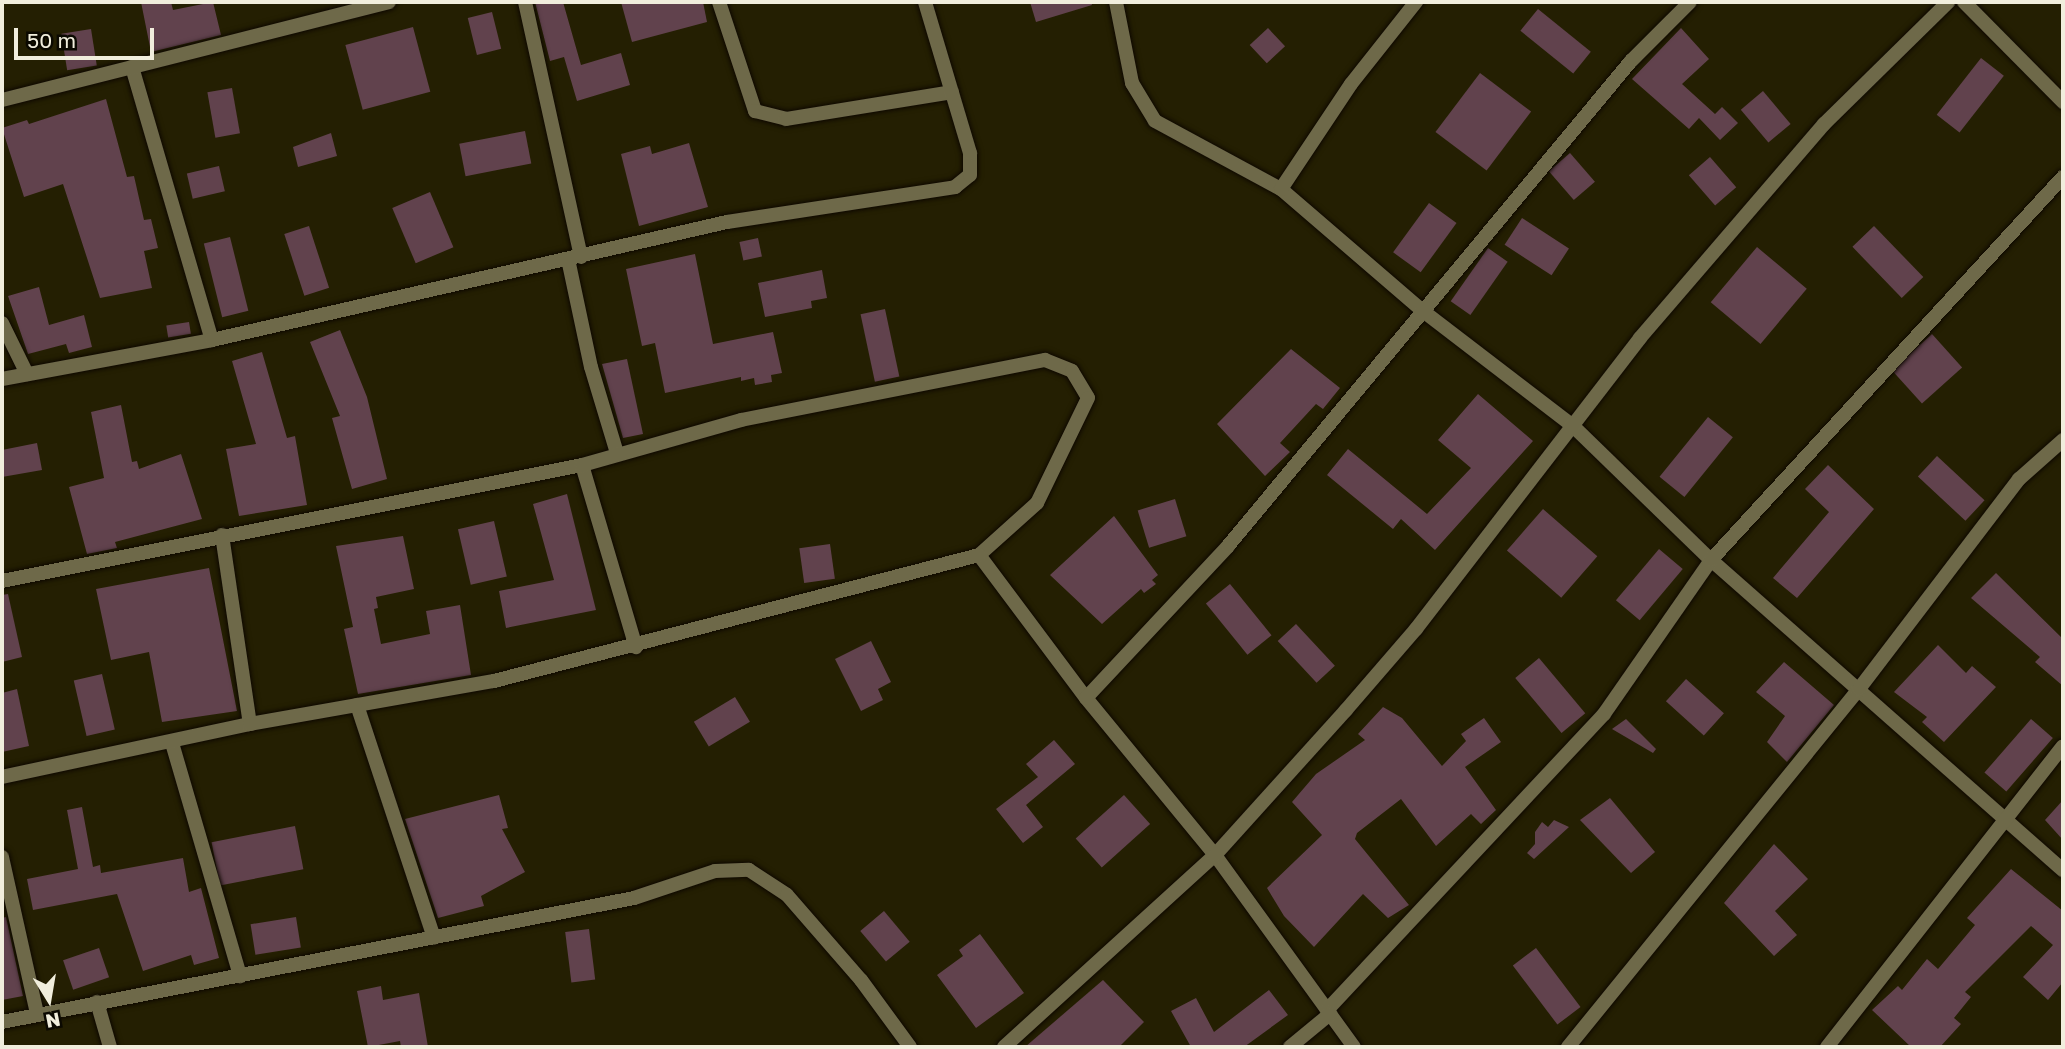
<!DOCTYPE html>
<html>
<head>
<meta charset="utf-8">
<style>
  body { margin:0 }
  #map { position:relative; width:2065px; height:1049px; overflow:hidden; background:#241f02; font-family:"Golos Text",sans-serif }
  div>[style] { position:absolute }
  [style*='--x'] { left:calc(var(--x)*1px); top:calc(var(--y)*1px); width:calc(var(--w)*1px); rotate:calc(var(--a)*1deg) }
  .building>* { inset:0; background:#61424d; transform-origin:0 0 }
  .roads { filter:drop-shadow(0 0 2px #0e0800) drop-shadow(0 0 2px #0e0800) }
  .minor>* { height:14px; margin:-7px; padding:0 7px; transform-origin:7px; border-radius:7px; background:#6e6949 }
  span { translate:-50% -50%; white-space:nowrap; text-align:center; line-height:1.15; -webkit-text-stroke:6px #0b0901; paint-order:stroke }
  .frame { position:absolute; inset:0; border:4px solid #f1eedd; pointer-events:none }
  .north { position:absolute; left:14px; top:965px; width:70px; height:70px; -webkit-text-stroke:5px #0b0901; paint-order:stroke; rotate:169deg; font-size:19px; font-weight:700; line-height:28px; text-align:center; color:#f1eedd }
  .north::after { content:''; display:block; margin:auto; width:24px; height:32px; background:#f1eedd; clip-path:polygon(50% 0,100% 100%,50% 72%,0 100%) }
  .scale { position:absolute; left:14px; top:28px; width:140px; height:32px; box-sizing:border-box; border:4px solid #f1eedd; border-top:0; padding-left:9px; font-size:21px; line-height:24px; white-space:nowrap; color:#f1eedd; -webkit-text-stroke:5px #0b0901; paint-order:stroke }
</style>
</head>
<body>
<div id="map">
  <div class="building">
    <div style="clip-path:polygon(141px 2px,171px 2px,173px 10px,213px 2px,221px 35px,151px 52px)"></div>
    <div style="clip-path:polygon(535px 2px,563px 2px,581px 65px,621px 53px,630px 85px,577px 101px,564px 57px,550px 61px)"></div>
    <div style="clip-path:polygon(621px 2px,703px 2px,707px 22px,632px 42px)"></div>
    <div style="clip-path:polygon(1030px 2px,1091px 2px,1092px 5px,1036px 22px)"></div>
    <div style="left:1538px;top:9px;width:68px;height:28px;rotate:39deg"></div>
    <div style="left:492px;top:12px;width:38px;height:25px;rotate:76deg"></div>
    <div style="left:413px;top:27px;width:67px;height:70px;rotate:75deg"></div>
    <div style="left:1268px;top:28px;width:25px;height:25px;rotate:47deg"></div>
    <div style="clip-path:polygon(1681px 28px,1709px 59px,1682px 84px,1715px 114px,1722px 107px,1738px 123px,1720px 140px,1699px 118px,1689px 129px,1632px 79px)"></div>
    <div style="left:91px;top:29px;width:37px;height:30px;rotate:81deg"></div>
    <div style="left:1981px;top:58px;width:29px;height:72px;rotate:38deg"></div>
    <div style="left:1480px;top:73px;width:64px;height:74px;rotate:37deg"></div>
    <div style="left:232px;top:88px;width:46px;height:25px;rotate:80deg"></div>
    <div style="left:1763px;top:91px;width:43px;height:29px;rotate:50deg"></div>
    <div style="clip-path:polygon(106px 99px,127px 177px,134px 176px,144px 220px,151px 219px,158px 248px,144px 251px,152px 288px,100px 298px,63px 184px,24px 197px,2px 128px,27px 120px,29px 124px)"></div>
    <div style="left:525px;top:131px;width:33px;height:67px;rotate:79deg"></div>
    <div style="clip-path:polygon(331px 133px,337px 156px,298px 167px,293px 147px)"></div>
    <div style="clip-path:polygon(689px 143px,708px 207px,639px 226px,621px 154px,650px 146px,652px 154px)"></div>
    <div style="left:1570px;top:153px;width:38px;height:28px;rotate:49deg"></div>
    <div style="left:1710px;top:157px;width:40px;height:28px;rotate:49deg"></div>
    <div style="left:219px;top:166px;width:26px;height:33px;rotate:77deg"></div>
    <div style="left:430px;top:192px;width:60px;height:41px;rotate:67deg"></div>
    <div style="left:1429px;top:203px;width:34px;height:61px;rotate:36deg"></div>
    <div style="left:1522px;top:218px;width:56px;height:32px;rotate:33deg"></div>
    <div style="left:309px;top:226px;width:65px;height:26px;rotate:72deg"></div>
    <div style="left:1874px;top:226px;width:71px;height:30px;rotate:46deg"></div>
    <div style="left:230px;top:237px;width:76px;height:27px;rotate:76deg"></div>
    <div style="left:758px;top:238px;width:19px;height:19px;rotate:78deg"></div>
    <div style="left:1757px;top:247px;width:65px;height:72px;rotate:40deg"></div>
    <div style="left:1488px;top:248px;width:24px;height:65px;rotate:35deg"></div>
    <div style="clip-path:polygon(695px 254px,713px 344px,773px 332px,782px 373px,771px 375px,772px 382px,755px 385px,754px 378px,741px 381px,741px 377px,665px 393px,655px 343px,642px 346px,626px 269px)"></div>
    <div style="clip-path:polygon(822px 270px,827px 298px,811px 301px,812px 308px,765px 317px,758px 283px)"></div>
    <div style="clip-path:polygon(39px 287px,49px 325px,84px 315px,92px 347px,69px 353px,66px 344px,28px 354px,8px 296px)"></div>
    <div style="left:885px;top:309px;width:69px;height:25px;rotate:78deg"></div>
    <div style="left:189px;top:322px;width:12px;height:23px;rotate:81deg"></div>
    <div style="clip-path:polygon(340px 330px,367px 397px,387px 479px,352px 489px,332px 418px,340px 416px,310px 342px)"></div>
    <div style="left:1932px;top:334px;width:45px;height:54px;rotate:48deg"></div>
    <div style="clip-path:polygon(1291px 349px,1340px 388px,1323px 409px,1316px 404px,1280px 443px,1290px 452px,1265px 476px,1217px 424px)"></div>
    <div style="clip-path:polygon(262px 352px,287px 438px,295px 436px,307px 505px,239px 516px,226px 449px,256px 444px,232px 361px)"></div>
    <div style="clip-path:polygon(627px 359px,643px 434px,623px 438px,602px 364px)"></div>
    <div style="clip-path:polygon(1478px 394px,1533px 441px,1435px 550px,1401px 519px,1393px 529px,1327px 475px,1348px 449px,1427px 514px,1471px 468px,1438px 440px)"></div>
    <div style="clip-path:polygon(121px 405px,132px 462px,137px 461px,139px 469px,181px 454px,202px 519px,115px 542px,117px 548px,87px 554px,69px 487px,104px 478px,91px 412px)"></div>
    <div style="left:1708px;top:417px;width:32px;height:77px;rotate:39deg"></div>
    <div style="clip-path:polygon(37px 443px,42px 470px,2px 477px,2px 450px)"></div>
    <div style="left:1937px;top:456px;width:65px;height:28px;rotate:43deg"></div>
    <div style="clip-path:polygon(1828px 465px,1874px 509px,1797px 598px,1773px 578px,1829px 512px,1805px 489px)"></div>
    <div style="clip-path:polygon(567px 494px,596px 610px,506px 628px,499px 591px,554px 580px,533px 504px)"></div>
    <div style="left:1175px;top:499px;width:39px;height:39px;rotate:73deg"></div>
    <div style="left:1543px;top:509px;width:72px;height:55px;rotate:41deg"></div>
    <div style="clip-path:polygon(1114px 516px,1158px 575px,1152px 580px,1156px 584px,1144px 593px,1141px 589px,1102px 624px,1050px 575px)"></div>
    <div style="left:494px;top:521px;width:57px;height:37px;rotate:77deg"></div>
    <div style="clip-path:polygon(403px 536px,414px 589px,376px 597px,378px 608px,374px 609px,381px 644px,430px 634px,426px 611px,460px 605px,471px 675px,358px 694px,344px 629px,353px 627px,336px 546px)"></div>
    <div style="left:830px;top:544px;width:35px;height:31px;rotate:82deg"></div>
    <div style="left:1659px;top:549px;width:31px;height:67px;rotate:40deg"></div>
    <div style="clip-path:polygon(209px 568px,237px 711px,162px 722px,149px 652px,111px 660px,96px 589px)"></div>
    <div style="clip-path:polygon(1996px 573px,2063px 639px,2063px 686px,2035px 662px,2040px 657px,1971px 598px)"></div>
    <div style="left:1230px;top:584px;width:66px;height:31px;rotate:51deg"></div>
    <div style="clip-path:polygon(8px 594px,22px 657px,2px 662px,2px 595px)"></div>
    <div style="left:1296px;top:624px;width:57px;height:25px;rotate:47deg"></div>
    <div style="clip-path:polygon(871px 641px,891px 682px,878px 689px,883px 700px,861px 711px,835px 659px)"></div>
    <div style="clip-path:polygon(1938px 645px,1966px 673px,1972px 666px,1996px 687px,1944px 742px,1922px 722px,1927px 717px,1894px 692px)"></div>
    <div style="left:1539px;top:658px;width:72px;height:31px;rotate:50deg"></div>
    <div style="clip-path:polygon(1784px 662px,1834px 705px,1787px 762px,1767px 742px,1785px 716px,1756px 692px)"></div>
    <div style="left:102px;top:674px;width:57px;height:29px;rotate:77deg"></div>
    <div style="left:1686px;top:679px;width:51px;height:30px;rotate:42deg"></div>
    <div style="clip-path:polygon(17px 689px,29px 746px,2px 752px,2px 693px)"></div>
    <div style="left:735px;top:697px;width:29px;height:48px;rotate:59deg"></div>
    <div style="clip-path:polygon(1383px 707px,1402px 718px,1442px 766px,1466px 741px,1461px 734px,1484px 718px,1501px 742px,1465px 767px,1496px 810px,1481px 824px,1471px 814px,1436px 846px,1401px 799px,1357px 833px,1355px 839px,1409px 905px,1388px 918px,1363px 894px,1314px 947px,1284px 916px,1267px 888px,1322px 835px,1292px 802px,1316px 774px,1365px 740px,1358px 734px)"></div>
    <div style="clip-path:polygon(1626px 719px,1656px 749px,1653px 753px,1612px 729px)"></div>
    <div style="left:2031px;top:719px;width:29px;height:71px;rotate:41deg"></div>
    <div style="clip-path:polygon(1054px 740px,1075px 764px,1026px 805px,1043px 827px,1023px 843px,996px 809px,1038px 777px,1026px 764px)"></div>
    <div style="clip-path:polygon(499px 795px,508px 828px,502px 829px,525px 872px,481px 896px,484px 906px,438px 918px,405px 819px)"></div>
    <div style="left:1124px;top:795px;width:39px;height:65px;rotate:48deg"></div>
    <div style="clip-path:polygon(1610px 798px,1655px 852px,1631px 873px,1580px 820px)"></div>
    <div style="clip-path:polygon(2063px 800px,2063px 840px,2045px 820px)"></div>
    <div style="clip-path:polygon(82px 807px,93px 867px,100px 865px,101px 873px,183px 858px,189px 892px,201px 888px,219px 958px,194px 965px,191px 955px,143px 971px,117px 894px,33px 910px,27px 879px,78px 869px,67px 810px)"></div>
    <div style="clip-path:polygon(1554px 820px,1569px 827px,1534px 859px,1527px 853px,1535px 844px,1535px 832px,1542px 822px,1548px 827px)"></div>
    <div style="left:295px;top:826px;width:44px;height:85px;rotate:79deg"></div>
    <div style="clip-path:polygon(1774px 844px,1808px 879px,1775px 911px,1797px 935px,1774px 956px,1724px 903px)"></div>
    <div style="clip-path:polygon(2011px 869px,2063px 911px,2063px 982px,2048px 1000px,2023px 977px,2053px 945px,2031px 926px,1965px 992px,1971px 997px,1954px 1018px,1961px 1024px,1940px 1047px,1911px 1047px,1872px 1010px,1898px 986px,1902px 990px,1927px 959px,1938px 969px,1975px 925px,1967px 918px)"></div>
    <div style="left:884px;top:911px;width:40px;height:31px;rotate:50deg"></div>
    <div style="clip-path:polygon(6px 917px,23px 996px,2px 1000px,2px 918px)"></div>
    <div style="left:296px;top:917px;width:31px;height:46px;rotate:81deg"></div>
    <div style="left:589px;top:929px;width:51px;height:24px;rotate:83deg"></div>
    <div style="clip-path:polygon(980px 934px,1024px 993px,976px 1028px,937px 975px,963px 956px,959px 950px)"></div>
    <div style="left:99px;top:948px;width:31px;height:38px;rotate:71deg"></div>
    <div style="left:1536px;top:948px;width:74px;height:29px;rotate:53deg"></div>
    <div style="clip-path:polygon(1103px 980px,1144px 1022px,1119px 1047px,1025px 1047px)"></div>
    <div style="clip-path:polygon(381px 986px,383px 1000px,419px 993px,428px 1047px,401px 1047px,400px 1041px,368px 1047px,357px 991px)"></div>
    <div style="clip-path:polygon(1269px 990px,1288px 1015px,1244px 1047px,1191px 1047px,1171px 1011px,1196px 998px,1214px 1032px)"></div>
  </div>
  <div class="roads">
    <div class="minor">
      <div style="--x:525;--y:2;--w:261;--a:77.6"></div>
      <div style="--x:719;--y:2;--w:115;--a:71.7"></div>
      <div style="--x:755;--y:111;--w:32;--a:14"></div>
      <div style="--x:786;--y:119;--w:168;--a:-9.2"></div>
      <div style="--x:1116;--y:2;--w:83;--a:78.8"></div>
      <div style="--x:1132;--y:83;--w:44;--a:58.8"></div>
      <div style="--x:1155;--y:121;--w:143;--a:28.4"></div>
      <div style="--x:1281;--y:189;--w:187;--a:40.7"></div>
      <div style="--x:1423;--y:311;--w:190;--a:37.5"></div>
      <div style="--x:1574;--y:427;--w:191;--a:44.2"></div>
      <div style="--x:1711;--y:560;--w:469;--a:41.4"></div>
      <div style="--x:1964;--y:2;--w:141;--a:45.3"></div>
      <div style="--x:132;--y:67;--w:284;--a:73.7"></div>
      <div style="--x:2;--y:100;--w:399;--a:-14.2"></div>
      <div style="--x:1281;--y:189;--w:126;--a:-56.3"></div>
      <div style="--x:1351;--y:84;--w:105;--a:-51.6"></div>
      <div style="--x:568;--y:259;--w:110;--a:78"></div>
      <div style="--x:591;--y:367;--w:90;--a:73.2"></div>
      <div style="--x:2;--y:323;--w:57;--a:63.9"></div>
      <div style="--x:2;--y:379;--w:214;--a:-10.5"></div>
      <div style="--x:212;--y:340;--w:528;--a:-12.91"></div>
      <div style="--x:727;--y:222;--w:231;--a:-8.7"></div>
      <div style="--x:955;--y:187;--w:19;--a:-39"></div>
      <div style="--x:970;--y:175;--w:22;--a:-90"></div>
      <div style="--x:970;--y:153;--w:158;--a:-106.6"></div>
      <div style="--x:582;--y:465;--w:190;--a:73.5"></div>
      <div style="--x:222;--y:535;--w:191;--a:81.6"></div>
      <div style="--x:2;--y:581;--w:591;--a:-11.31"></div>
      <div style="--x:582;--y:465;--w:165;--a:-15.8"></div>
      <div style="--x:741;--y:420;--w:310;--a:-11.2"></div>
      <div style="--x:1045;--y:360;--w:29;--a:22"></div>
      <div style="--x:1072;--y:371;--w:31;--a:59"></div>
      <div style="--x:1088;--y:398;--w:117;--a:115.9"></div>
      <div style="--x:1037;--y:503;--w:78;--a:138.1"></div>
      <div style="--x:979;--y:555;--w:179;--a:53.2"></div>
      <div style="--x:1086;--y:698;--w:203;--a:50.6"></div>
      <div style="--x:1215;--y:855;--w:237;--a:54.1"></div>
      <div style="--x:1086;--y:698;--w:208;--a:-46.9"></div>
      <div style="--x:1228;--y:546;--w:631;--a:-50.28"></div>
      <div style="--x:1631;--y:61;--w:83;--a:-45"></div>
      <div style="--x:357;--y:705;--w:245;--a:71.7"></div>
      <div style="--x:172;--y:743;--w:243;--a:73.7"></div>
      <div style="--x:2;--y:777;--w:254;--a:-12.1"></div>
      <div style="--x:250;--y:724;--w:248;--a:-10"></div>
      <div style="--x:494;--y:681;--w:501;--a:-14.56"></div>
      <div style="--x:2;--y:857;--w:161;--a:77.4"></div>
      <div style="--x:97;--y:1002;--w:47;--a:73.9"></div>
      <div style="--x:1327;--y:1010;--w:405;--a:-46.9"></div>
      <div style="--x:1604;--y:714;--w:188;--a:-55.2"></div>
      <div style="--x:1711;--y:560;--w:520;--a:-47.42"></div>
      <div style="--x:2;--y:1022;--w:644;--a:-11.1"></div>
      <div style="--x:634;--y:898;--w:85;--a:-18.4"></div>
      <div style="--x:715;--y:871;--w:34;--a:-2"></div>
      <div style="--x:749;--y:870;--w:45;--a:33.3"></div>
      <div style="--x:787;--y:895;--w:113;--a:49"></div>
      <div style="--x:861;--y:980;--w:83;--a:53.8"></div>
      <div style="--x:1004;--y:1047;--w:285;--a:-42.3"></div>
      <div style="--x:1215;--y:855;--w:195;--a:-47.9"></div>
      <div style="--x:1346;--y:710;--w:107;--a:-49.2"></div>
      <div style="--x:1416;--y:629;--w:367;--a:-52.4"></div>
      <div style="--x:1640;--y:338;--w:282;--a:-49.3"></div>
      <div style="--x:1824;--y:124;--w:174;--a:-44.5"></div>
      <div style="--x:1290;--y:1047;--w:52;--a:-39.5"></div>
      <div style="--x:1568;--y:1047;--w:461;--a:-50.9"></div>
      <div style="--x:1859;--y:689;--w:264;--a:-52.7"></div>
      <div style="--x:2019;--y:479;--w:59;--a:-41.6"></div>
      <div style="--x:1827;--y:1047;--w:382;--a:-51.9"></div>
    </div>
  </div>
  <div class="frame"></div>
  <div class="north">N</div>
  <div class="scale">50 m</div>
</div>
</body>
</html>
